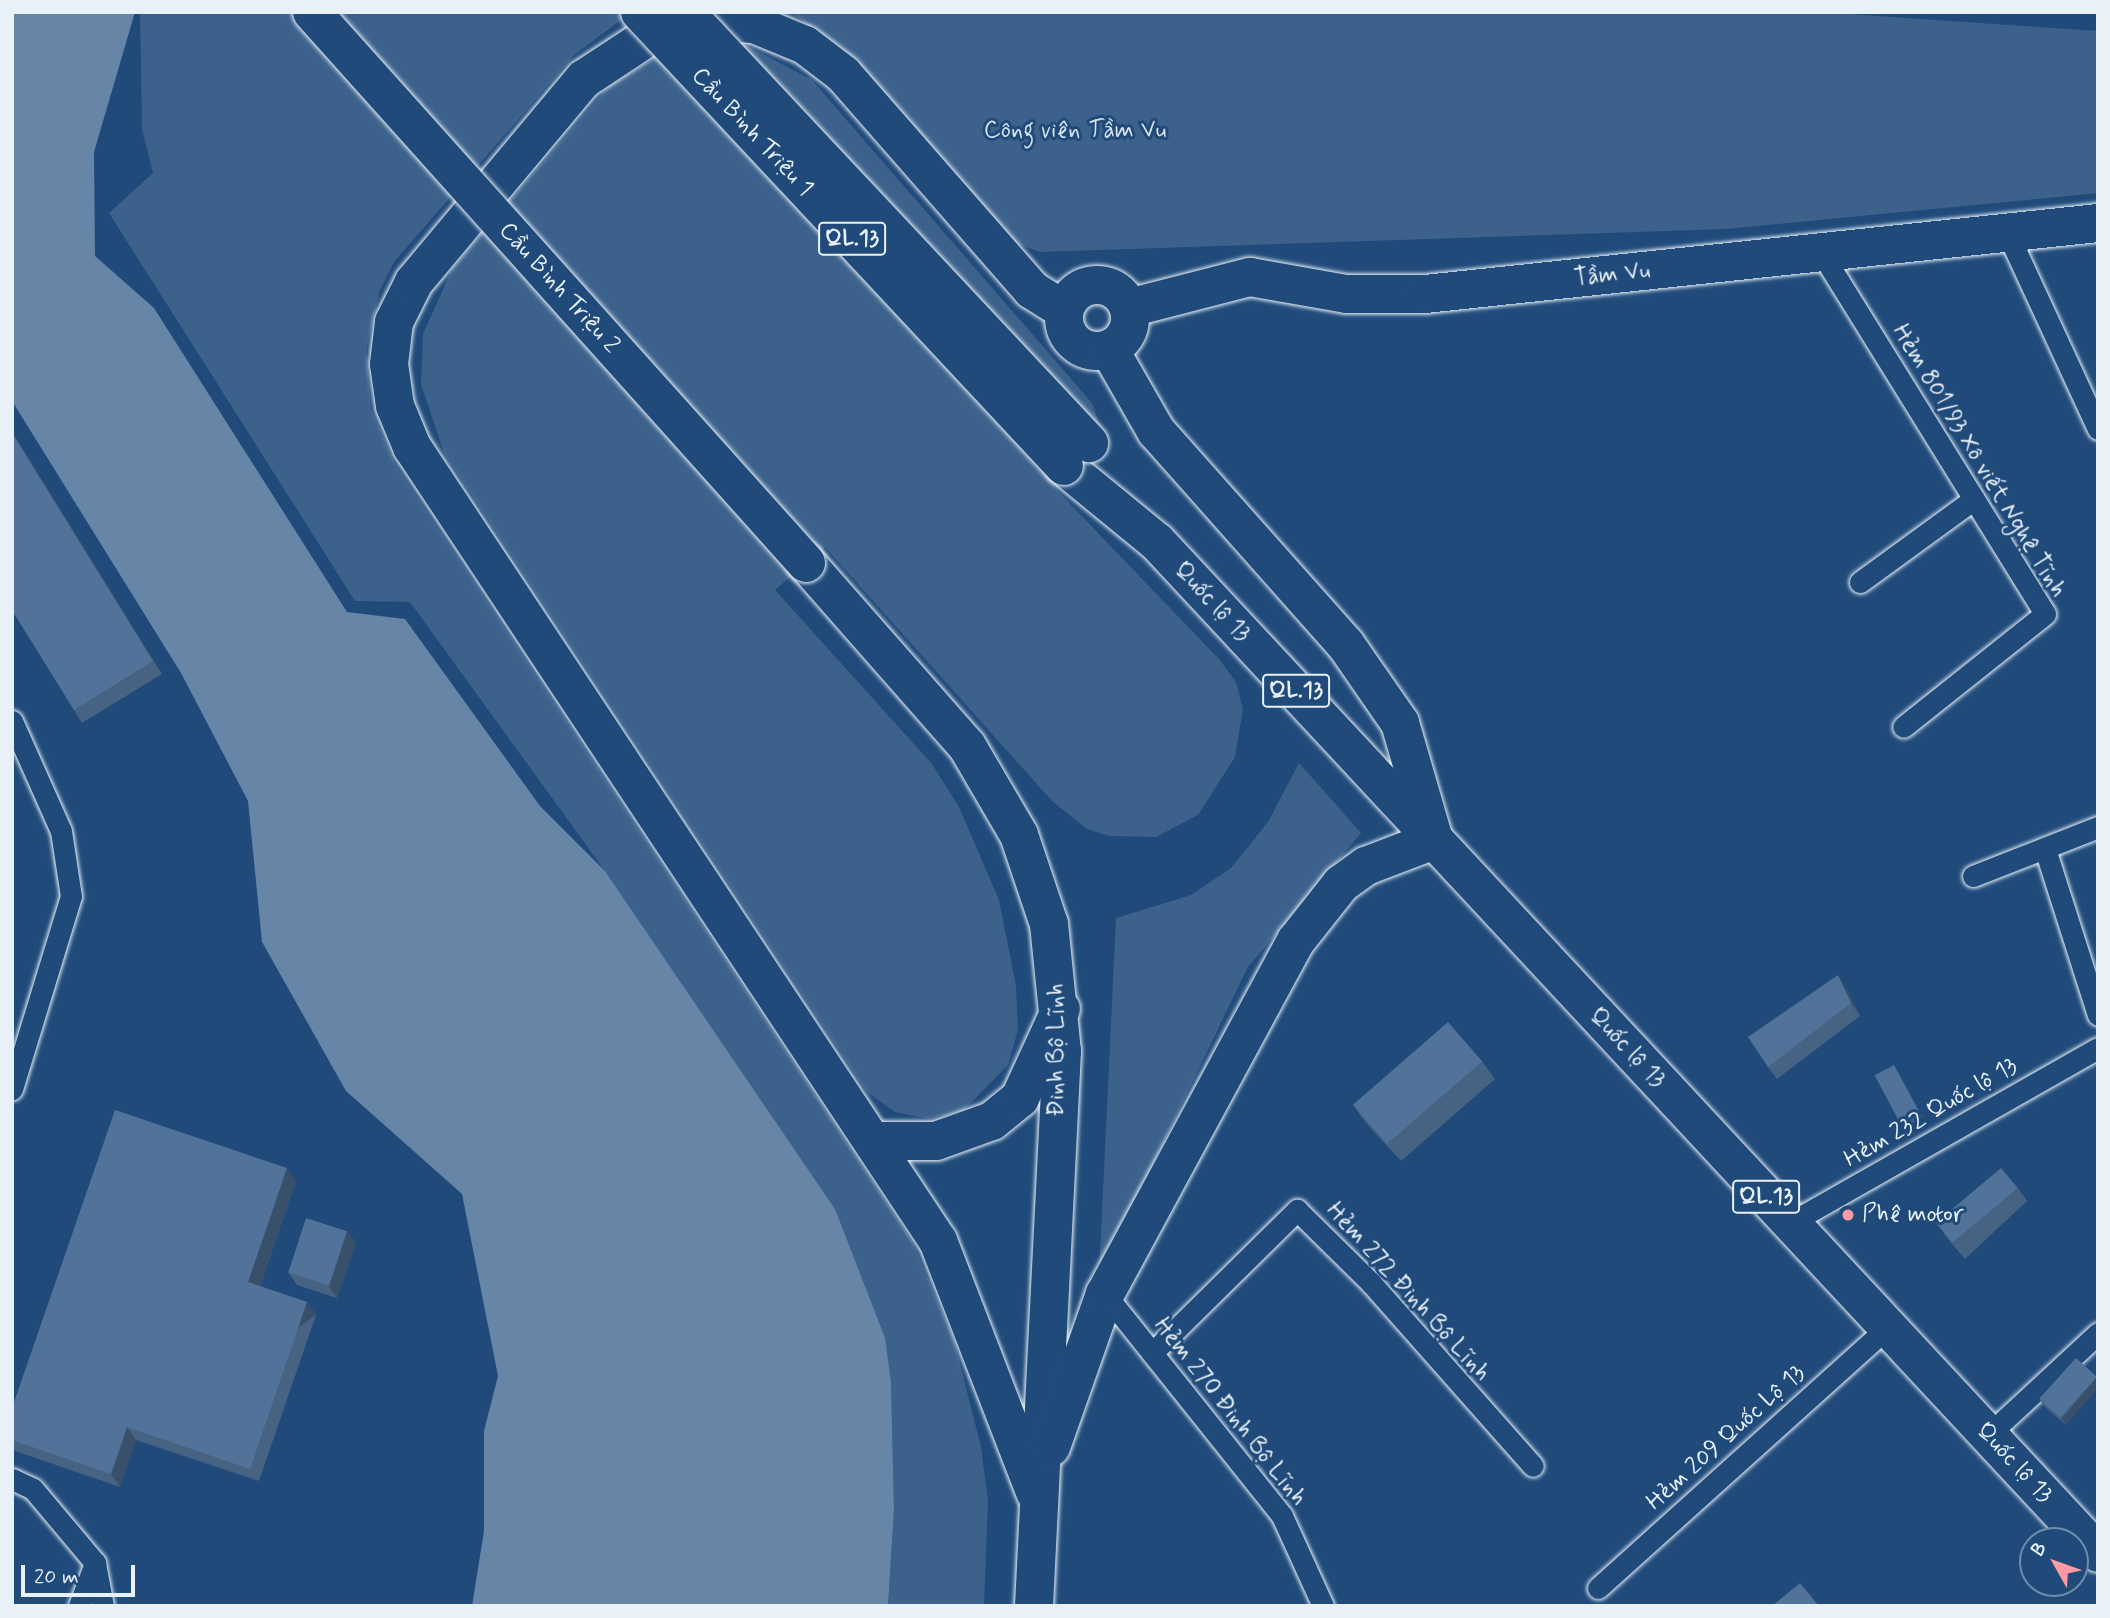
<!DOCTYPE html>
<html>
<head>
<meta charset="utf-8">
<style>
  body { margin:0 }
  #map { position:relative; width:2110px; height:1618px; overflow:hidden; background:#1f4a7a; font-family:Mynerve,sans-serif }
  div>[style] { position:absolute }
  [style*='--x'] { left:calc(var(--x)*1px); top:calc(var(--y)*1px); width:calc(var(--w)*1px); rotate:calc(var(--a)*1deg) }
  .green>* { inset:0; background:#3c628c }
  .water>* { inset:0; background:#6685a7 }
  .roads { filter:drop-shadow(0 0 2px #e8f1f8) drop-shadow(0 0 2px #e8f1f8) }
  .lane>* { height:21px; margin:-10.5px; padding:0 10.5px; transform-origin:10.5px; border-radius:10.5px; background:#1f4a7a }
  .secondary>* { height:38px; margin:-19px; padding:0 19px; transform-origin:19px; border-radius:19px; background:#1f4a7a }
  .secondary>.ring { margin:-19px; padding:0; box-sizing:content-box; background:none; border:38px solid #1f4a7a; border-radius:50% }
  .primary>* { height:38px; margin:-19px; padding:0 19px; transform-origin:19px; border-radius:19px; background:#1f4a7a }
  .bridges { filter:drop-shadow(0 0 2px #e8f1f8) drop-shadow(0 0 2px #e8f1f8) }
  .primary-bridge>* { height:38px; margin:-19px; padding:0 19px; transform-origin:19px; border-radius:19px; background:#1f4a7a }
  .wall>* { inset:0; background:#466384 }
  .shaded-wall>* { inset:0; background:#39506b; transform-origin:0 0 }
  .building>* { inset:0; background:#517399; transform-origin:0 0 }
  .dots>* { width:19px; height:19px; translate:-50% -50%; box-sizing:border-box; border:4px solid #1f4a7a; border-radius:50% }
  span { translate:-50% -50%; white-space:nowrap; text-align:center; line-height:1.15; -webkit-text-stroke:6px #1f4a7a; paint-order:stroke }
  .shield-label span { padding:2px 5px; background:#1f4a7a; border:2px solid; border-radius:5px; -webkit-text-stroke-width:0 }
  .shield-label { font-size:23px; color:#e8f1f8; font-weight:700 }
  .park-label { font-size:24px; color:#d7e3ed }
  .street-label { font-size:24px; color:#e8f1f8 }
  .poi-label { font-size:24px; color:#e8f1f8 }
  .left { translate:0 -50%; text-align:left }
  .frame { position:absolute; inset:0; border:14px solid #e8f1f8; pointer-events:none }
  .north { position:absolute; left:2019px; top:1527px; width:70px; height:70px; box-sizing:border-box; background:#1f4a7a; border:2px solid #6f8dac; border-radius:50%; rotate:310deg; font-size:19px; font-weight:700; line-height:28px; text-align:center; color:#e8f1f8 }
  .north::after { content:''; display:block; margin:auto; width:24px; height:32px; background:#ff9aa2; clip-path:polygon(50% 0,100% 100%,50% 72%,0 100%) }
  .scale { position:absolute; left:21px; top:1565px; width:114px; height:32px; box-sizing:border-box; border:4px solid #e8f1f8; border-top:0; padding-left:9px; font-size:21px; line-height:24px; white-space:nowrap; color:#e8f1f8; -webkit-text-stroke:5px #1f4a7a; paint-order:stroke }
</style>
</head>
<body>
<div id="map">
  <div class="green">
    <div style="clip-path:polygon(140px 12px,632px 12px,574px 55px,394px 262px,380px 290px,366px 349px,371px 409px,395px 464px,912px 1241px,954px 1340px,981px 1447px,988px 1501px,984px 1606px,888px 1606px,894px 1509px,891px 1382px,835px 1209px,605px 871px,410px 602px,355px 601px,109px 213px,153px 173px,142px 129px)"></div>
    <div style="clip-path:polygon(791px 12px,1819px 12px,2098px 31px,2098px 193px,1726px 229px,1040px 252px,1010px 241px,854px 60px)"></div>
    <div style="clip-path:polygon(699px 43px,748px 46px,812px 80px,1092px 403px,1102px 431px,1050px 483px,1219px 659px,1236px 682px,1243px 709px,1235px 757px,1198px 815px,1156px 837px,1109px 836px,1087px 829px,1052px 801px,825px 547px,775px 590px,932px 764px,959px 807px,999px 900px,1016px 986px,1018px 1030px,1008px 1065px,964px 1110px,930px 1119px,895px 1112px,867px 1092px,444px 453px,421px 384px,423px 334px,453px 267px,609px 86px,674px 47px)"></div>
    <div style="clip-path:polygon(1299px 763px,1361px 833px,1248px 967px,1099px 1275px,1116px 918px,1191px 895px,1231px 868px,1268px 822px)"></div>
  </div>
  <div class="water">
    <div style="clip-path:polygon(12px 12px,135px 12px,94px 152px,95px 256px,154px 308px,347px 612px,405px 619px,540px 806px,605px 871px,835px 1209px,885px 1338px,891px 1382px,894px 1509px,888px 1606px,472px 1606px,484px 1531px,484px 1431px,498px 1376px,462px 1194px,346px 1091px,262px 942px,248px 801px,181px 673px,12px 401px)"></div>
  </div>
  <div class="roads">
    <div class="lane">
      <div style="--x:2007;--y:232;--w:217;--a:65.2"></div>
      <div style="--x:1822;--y:254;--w:423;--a:58.2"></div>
      <div style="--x:2045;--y:614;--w:181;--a:141.5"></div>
      <div style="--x:1860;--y:582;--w:141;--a:-36.1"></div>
      <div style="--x:12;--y:721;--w:120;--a:66"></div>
      <div style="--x:61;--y:831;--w:66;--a:81.3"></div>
      <div style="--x:71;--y:896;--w:202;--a:107"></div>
      <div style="--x:2045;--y:849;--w:174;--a:72.3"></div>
      <div style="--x:1973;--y:876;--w:134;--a:-21.4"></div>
      <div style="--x:1790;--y:1223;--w:354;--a:-29.6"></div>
      <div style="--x:1105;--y:1294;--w:284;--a:51.4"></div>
      <div style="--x:1282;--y:1516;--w:99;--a:65.5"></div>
      <div style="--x:1152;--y:1353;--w:204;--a:-44.6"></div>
      <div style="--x:1297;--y:1210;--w:104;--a:44.6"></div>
      <div style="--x:1371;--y:1283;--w:244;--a:48.5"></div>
      <div style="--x:1988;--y:1435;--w:150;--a:-42.8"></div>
      <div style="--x:12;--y:1479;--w:23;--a:25"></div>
      <div style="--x:33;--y:1489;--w:97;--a:50"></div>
      <div style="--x:95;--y:1563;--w:44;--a:79.5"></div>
      <div style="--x:1598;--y:1588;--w:390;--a:-42"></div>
      <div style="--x:79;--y:1606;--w:46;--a:-69.6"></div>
    </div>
    <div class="secondary">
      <div class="ring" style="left:1064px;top:285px;width:28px;height:28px"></div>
      <div style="--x:1129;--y:308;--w:125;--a:-14.4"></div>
      <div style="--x:1250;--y:277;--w:97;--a:10"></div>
      <div style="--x:1346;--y:294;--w:79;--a:0"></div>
      <div style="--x:1425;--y:294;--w:677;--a:-6.02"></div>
      <div style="--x:1109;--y:349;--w:95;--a:60.2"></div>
      <div style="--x:1156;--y:431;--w:286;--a:48.4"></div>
      <div style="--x:1346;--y:645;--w:95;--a:55.3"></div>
      <div style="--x:1400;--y:723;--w:122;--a:73.8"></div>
      <div style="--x:875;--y:1141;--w:61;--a:0"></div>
      <div style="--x:936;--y:1141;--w:59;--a:-19.7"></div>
      <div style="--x:992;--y:1121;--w:36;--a:-39"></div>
      <div style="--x:1020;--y:1098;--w:98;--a:-65.3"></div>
      <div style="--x:1035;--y:1492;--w:269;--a:-111.1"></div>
      <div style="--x:938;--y:1241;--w:952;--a:-123.52"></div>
      <div style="--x:412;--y:447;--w:44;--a:-112.5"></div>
      <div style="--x:395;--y:406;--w:42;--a:-98.1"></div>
      <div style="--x:389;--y:364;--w:42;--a:-83.2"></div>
      <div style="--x:394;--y:322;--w:45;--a:-63.4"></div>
      <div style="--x:414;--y:282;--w:265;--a:-50.1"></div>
      <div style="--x:584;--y:79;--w:87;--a:-33.3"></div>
      <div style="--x:657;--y:31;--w:45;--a:-12.8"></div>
      <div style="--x:701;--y:21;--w:53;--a:3.2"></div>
      <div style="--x:754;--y:24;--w:55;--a:22.4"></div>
      <div style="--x:805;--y:45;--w:48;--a:37.3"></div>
      <div style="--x:843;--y:74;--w:287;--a:48.8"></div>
      <div style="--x:1032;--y:290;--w:38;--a:32"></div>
    </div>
    <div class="primary">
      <div style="--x:1064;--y:466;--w:120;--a:39.3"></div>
      <div style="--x:1157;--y:542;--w:1381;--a:47.05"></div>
      <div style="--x:806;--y:563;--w:244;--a:48.7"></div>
      <div style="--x:967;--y:746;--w:103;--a:59.7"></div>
      <div style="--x:1019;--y:835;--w:94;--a:71.4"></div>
      <div style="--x:1049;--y:924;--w:128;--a:84.2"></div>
      <div style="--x:1062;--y:1051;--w:556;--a:92.89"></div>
      <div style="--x:1051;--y:1447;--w:162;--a:-70.6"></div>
      <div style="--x:1105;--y:1294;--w:401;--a:-61.6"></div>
      <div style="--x:1296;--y:941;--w:73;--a:-51.7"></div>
      <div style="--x:1341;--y:884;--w:31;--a:-36"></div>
      <div style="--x:1366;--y:866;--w:73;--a:-20.9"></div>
    </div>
  </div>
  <div class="bridges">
    <div class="primary-bridge">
      <div style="--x:312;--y:12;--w:740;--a:48.12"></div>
      <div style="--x:640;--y:12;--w:621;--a:46.96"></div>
      <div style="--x:685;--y:12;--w:591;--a:46.85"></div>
    </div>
  </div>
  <div class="wall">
    <div style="clip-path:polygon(12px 431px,162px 674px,82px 723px,12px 610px)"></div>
    <div style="clip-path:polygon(1846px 988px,1860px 1016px,1777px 1079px,1768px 1067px)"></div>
    <div style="clip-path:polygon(1482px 1061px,1495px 1079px,1401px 1161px,1366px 1123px,1353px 1105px)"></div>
    <div style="clip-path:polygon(1898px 1072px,1923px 1118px,1905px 1129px,1901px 1122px)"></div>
    <div style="clip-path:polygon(296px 1181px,260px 1286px,307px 1302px,316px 1315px,259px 1481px,136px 1440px,120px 1487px,12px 1450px,12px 1408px)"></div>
    <div style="clip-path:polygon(2018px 1188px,2027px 1201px,1965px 1259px,1947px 1238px,1938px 1225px)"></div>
    <div style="clip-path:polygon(347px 1231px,356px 1243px,337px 1298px,297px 1285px,288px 1272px)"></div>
    <div style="clip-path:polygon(2097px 1377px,2066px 1425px,2045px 1407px,2040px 1400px)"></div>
  </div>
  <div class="shaded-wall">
    <div style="clip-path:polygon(12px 431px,162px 674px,153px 661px,12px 433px)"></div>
    <div style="clip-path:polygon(1838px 975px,1846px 988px,1860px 1016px,1851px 1003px)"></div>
    <div style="clip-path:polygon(287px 1168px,296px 1181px,257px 1294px,248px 1282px)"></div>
    <div style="clip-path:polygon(347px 1231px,356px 1243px,337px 1298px,328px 1285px)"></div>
    <div style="left:307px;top:1302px;width:16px;height:176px;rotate:55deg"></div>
    <div style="clip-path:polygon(2097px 1377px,2098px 1388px,2066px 1425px,2061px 1419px)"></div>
    <div style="clip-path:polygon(127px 1427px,136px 1440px,120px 1487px,111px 1474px)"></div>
  </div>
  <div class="building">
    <div style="clip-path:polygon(12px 433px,153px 661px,74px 710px,12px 610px)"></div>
    <div style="clip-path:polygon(1838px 975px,1851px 1003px,1768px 1067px,1748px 1037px)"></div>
    <div style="left:1448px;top:1022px;width:52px;height:126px;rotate:49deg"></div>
    <div style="left:1894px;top:1065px;width:53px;height:22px;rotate:62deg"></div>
    <div style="clip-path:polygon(115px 1110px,287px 1168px,248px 1282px,307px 1302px,250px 1469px,127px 1427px,111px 1474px,12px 1440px,12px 1408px)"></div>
    <div style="left:2001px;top:1168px;width:26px;height:85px;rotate:50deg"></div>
    <div style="left:306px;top:1218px;width:43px;height:57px;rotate:18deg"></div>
    <div style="left:2076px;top:1358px;width:28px;height:55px;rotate:42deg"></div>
    <div style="clip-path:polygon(1800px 1583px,1819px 1606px,1772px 1606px)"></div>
  </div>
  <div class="dots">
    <div style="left:1848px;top:1215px;background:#ff9aa2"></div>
  </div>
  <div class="shield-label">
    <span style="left:852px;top:239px">QL.13</span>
    <span style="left:1296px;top:691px">QL.13</span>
    <span style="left:1766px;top:1197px">QL.13</span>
  </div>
  <div class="park-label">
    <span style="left:1075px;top:131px">Công viên Tầm Vu</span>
  </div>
  <div class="street-label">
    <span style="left:752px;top:132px;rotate:47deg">Cầu Bình Triệu 1</span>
    <span style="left:1612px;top:275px;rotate:-6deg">Tầm Vu</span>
    <span style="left:559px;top:288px;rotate:48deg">Cầu Bình Triệu 2</span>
    <span style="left:1979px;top:461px;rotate:59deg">Hẻm 801/93 Xô viết Nghệ Tĩnh</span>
    <span style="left:1212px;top:602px;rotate:47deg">Quốc lộ 13</span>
    <span style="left:1627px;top:1048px;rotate:47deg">Quốc lộ 13</span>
    <span style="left:1057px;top:1050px;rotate:-90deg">Đinh Bộ Lĩnh</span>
    <span style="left:1931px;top:1113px;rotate:-30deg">Hẻm 232 Quốc lộ 13</span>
    <span style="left:1408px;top:1292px;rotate:48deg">Hẻm 272 Đinh Bộ Lĩnh</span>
    <span style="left:1230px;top:1412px;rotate:52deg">Hẻm 270 Đinh Bộ Lĩnh</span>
    <span style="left:1726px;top:1438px;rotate:-42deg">Hẻm 209 Quốc Lộ 13</span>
    <span style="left:2014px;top:1463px;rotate:47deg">Quốc lộ 13</span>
  </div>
  <div class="poi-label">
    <span class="left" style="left:1862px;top:1215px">Phê motor</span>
  </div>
  <div class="frame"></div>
  <div class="north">B</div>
  <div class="scale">20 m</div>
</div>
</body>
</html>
